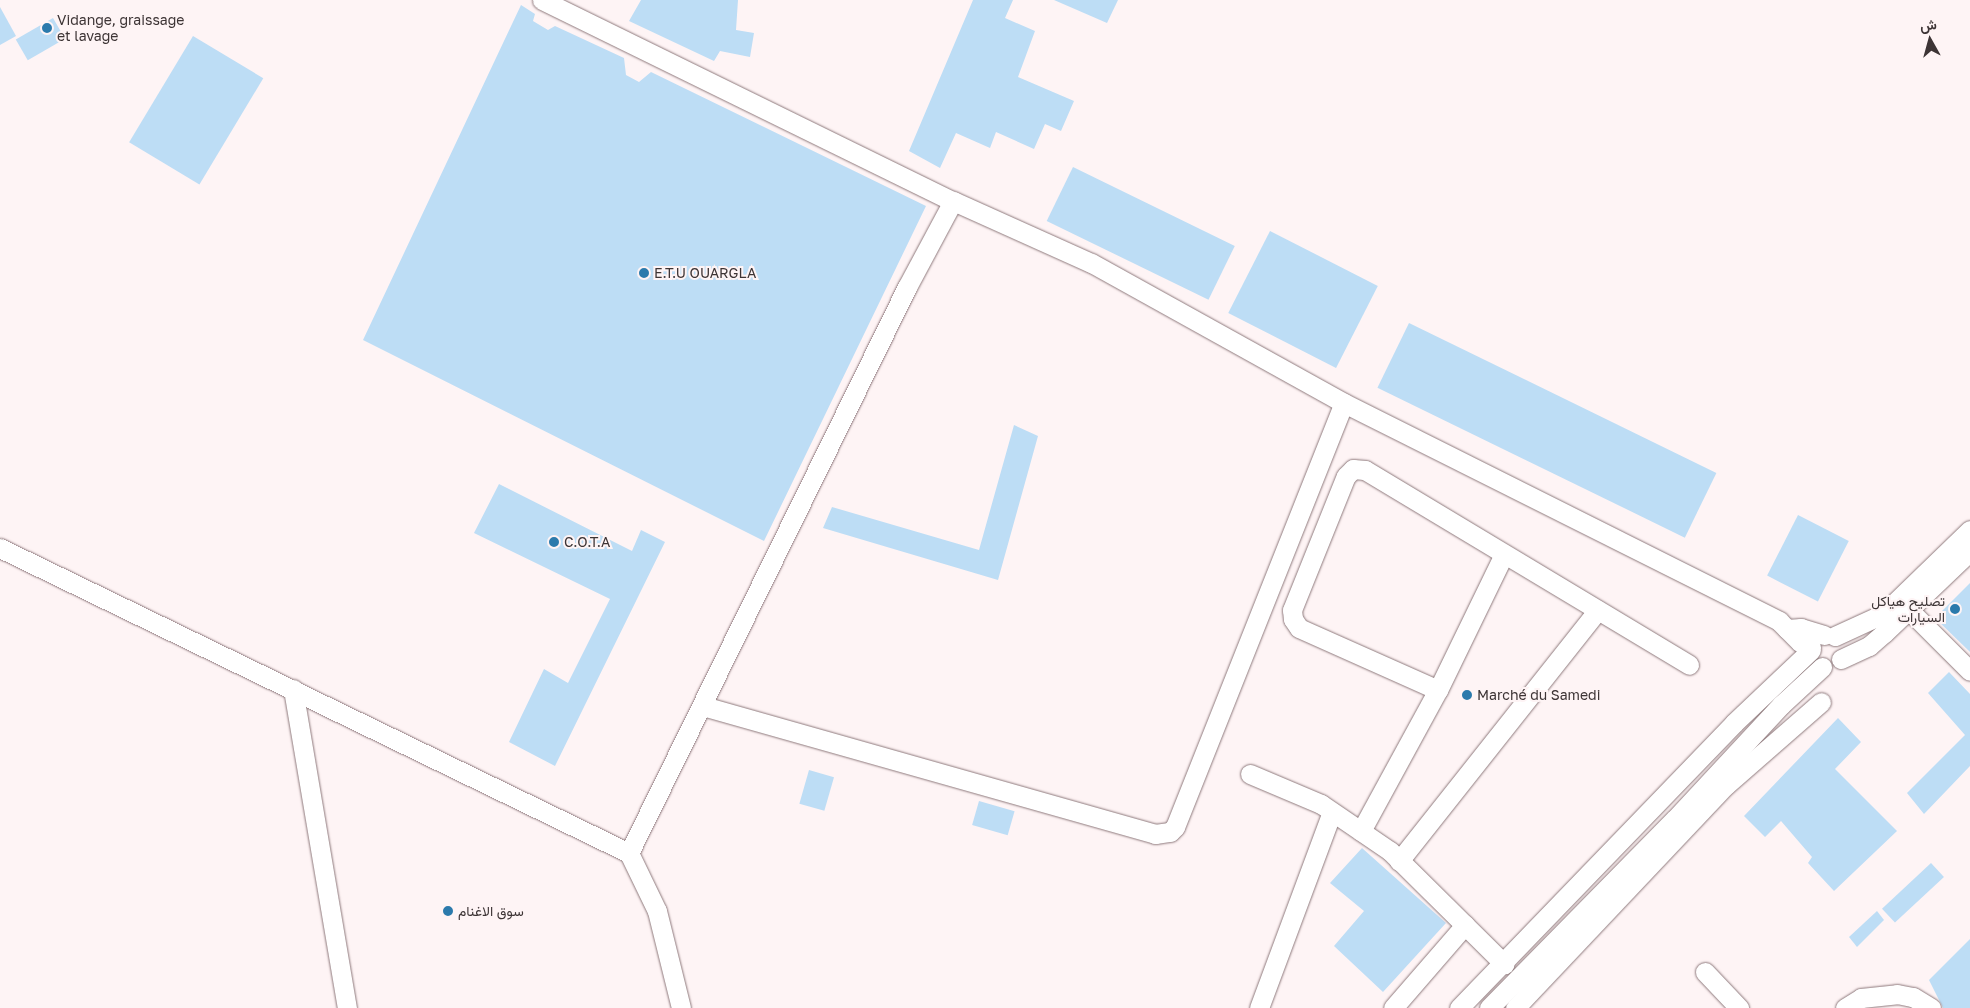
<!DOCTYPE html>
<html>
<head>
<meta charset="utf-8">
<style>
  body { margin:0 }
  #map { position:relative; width:1970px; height:1008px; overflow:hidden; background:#fef4f5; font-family:"Golos Text",Vazirmatn,sans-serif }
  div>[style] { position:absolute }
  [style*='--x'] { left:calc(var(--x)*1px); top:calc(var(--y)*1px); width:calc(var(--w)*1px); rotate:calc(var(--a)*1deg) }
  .building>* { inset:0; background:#bdddf5; transform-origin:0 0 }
  .roads { filter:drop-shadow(0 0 1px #8e797c) drop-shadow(0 0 1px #8e797c) }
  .minor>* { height:19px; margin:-9.5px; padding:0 9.5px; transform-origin:9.5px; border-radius:9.5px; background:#fff }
  .dots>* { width:14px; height:14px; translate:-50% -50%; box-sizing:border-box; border:2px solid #fef4f5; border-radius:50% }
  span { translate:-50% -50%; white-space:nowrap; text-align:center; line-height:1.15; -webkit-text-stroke:4px #fef4f5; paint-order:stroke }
  .poi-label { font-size:14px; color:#3d3435 }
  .left { translate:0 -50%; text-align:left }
  .right { translate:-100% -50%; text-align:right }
  .north { position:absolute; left:1905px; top:15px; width:50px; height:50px; -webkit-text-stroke:4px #fef4f5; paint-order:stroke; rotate:353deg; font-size:14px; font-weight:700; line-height:20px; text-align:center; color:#3d3435 }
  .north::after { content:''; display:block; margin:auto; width:18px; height:22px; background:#3d3435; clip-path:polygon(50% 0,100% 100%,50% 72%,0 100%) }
</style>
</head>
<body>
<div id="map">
  <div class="building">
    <div style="clip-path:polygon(641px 0,738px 0,736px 30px,754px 33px,750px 57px,720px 51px,714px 61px,629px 21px)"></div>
    <div style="clip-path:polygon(973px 0,1013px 0,1005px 18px,1035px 31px,1018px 77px,1074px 101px,1061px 131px,1045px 124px,1034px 149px,996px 132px,990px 148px,956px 133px,940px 168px,909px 151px)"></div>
    <div style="clip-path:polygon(1054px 0,1118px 0,1107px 23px)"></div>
    <div style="clip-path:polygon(521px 5px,535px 14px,533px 21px,548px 30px,555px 26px,624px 58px,626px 75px,639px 82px,651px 72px,926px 206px,764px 541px,363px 340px)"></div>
    <div style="clip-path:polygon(0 7px,16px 36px,0 45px)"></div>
    <div style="left:53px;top:18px;width:24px;height:43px;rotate:60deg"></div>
    <div style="left:193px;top:36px;width:82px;height:124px;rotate:31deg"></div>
    <div style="left:1073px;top:167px;width:180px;height:60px;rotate:26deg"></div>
    <div style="left:1270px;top:231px;width:121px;height:92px;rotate:27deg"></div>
    <div style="left:1409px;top:323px;width:342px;height:72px;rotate:26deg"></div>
    <div style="clip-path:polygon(1014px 425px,1038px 436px,998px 580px,823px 528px,832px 507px,979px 550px)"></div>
    <div style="clip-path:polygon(499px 484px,632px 551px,641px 530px,665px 542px,555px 766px,509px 742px,544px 669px,568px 683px,610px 599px,474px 533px)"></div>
    <div style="left:1798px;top:515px;width:57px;height:68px;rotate:27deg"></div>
    <div style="clip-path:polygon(1970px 583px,1970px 652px,1935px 618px)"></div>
    <div style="clip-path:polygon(1949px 672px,1970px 694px,1970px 766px,1924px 814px,1907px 793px,1965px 735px,1928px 693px)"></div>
    <div style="clip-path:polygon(1838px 718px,1861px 742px,1835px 769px,1897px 831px,1834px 891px,1808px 863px,1812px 857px,1781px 821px,1765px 837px,1744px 816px)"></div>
    <div style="left:809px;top:770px;width:26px;height:35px;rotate:16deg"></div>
    <div style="left:979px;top:801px;width:37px;height:25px;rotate:16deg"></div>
    <div style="clip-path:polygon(1362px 848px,1446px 923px,1383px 992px,1334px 946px,1364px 911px,1330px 883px)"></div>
    <div style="left:1931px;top:863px;width:19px;height:67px;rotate:47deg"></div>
    <div style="clip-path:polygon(1877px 911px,1884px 920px,1857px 947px,1849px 937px)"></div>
    <div style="clip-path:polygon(1970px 939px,1970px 1008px,1943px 1008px,1929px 980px)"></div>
  </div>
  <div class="roads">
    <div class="minor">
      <div style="--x:542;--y:0;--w:458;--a:26.1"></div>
      <div style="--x:953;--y:201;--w:98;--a:118.1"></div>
      <div style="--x:907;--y:287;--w:631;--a:116.16"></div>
      <div style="--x:1344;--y:403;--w:487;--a:26.6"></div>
      <div style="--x:1779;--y:621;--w:30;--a:45"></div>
      <div style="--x:1800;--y:642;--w:12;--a:24"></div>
      <div style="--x:0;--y:548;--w:699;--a:25.87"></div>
      <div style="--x:629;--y:853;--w:64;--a:64.2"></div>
      <div style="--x:657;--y:911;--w:100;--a:76.1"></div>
      <div style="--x:1899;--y:604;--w:12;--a:31"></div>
      <div style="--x:1909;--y:610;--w:86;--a:45"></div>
      <div style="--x:1787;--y:629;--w:14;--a:-4"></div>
      <div style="--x:1801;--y:628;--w:24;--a:17"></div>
      <div style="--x:1835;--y:636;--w:53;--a:-24.6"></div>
      <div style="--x:1883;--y:614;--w:121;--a:-44"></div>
      <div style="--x:1841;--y:659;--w:31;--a:-25"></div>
      <div style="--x:1869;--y:646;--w:20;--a:-41"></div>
      <div style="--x:1884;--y:633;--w:119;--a:-43.6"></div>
      <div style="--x:293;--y:689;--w:324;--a:80.4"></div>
      <div style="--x:1438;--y:690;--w:152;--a:-156"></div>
      <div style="--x:1299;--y:628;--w:11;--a:-124"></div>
      <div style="--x:1293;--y:619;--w:9;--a:-96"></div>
      <div style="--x:1292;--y:610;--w:144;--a:-68.1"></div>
      <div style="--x:1346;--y:476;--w:10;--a:-45"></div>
      <div style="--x:1353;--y:469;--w:12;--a:5"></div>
      <div style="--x:1365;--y:470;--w:378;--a:31"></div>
      <div style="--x:703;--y:706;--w:470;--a:15.8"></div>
      <div style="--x:1155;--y:834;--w:15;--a:-8"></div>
      <div style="--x:1170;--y:832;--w:7;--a:-45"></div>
      <div style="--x:1175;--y:827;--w:456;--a:-68.3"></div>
      <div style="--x:1344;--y:403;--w:289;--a:-151"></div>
      <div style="--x:1091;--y:263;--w:151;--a:-155.8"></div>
      <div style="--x:1250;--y:774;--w:77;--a:22.9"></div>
      <div style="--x:1321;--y:804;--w:83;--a:34.3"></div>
      <div style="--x:1390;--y:851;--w:161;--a:44.7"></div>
      <div style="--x:1361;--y:831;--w:161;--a:-61.4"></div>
      <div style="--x:1438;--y:690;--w:151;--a:-64.1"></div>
      <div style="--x:1399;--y:861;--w:320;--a:-51.6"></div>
      <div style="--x:1705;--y:972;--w:50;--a:46.6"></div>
      <div style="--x:1259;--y:1008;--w:209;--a:-69.6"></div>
      <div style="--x:1393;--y:1008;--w:110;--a:-49.1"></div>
      <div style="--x:1459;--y:1008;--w:396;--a:-46"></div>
      <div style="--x:1734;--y:723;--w:106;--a:-43.5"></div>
      <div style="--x:1489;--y:1008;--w:265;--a:-45.5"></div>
      <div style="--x:1675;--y:819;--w:156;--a:-47.1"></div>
      <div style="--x:1781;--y:705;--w:56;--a:-42.8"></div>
      <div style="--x:1515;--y:1008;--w:307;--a:-46.6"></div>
      <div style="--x:1726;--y:785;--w:126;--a:-41.1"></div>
      <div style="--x:1845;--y:1008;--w:19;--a:-32"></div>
      <div style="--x:1861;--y:998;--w:36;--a:-6"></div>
      <div style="--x:1897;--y:994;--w:16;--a:11"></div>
      <div style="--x:1913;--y:997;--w:21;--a:31"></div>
    </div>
  </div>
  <div class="dots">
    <div style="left:47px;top:28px;background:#2b7aac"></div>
    <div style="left:644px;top:273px;background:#2b7aac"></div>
    <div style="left:554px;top:542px;background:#2b7aac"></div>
    <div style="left:1955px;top:609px;background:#2b7aac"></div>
    <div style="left:1467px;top:695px;background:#2b7aac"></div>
    <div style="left:448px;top:911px;background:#2b7aac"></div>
  </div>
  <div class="poi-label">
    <span class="left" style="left:57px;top:28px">Vidange, graissage<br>et lavage</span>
    <span class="left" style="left:654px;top:273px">E.T.U OUARGLA</span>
    <span class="left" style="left:564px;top:542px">C.O.T.A</span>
    <span class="right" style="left:1945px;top:609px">تصليح هياكل<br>السيارات</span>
    <span class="left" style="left:1477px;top:695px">Marché du Samedi</span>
    <span class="left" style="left:458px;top:911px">سوق الاغنام</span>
  </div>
  <div class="north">ش</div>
</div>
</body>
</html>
